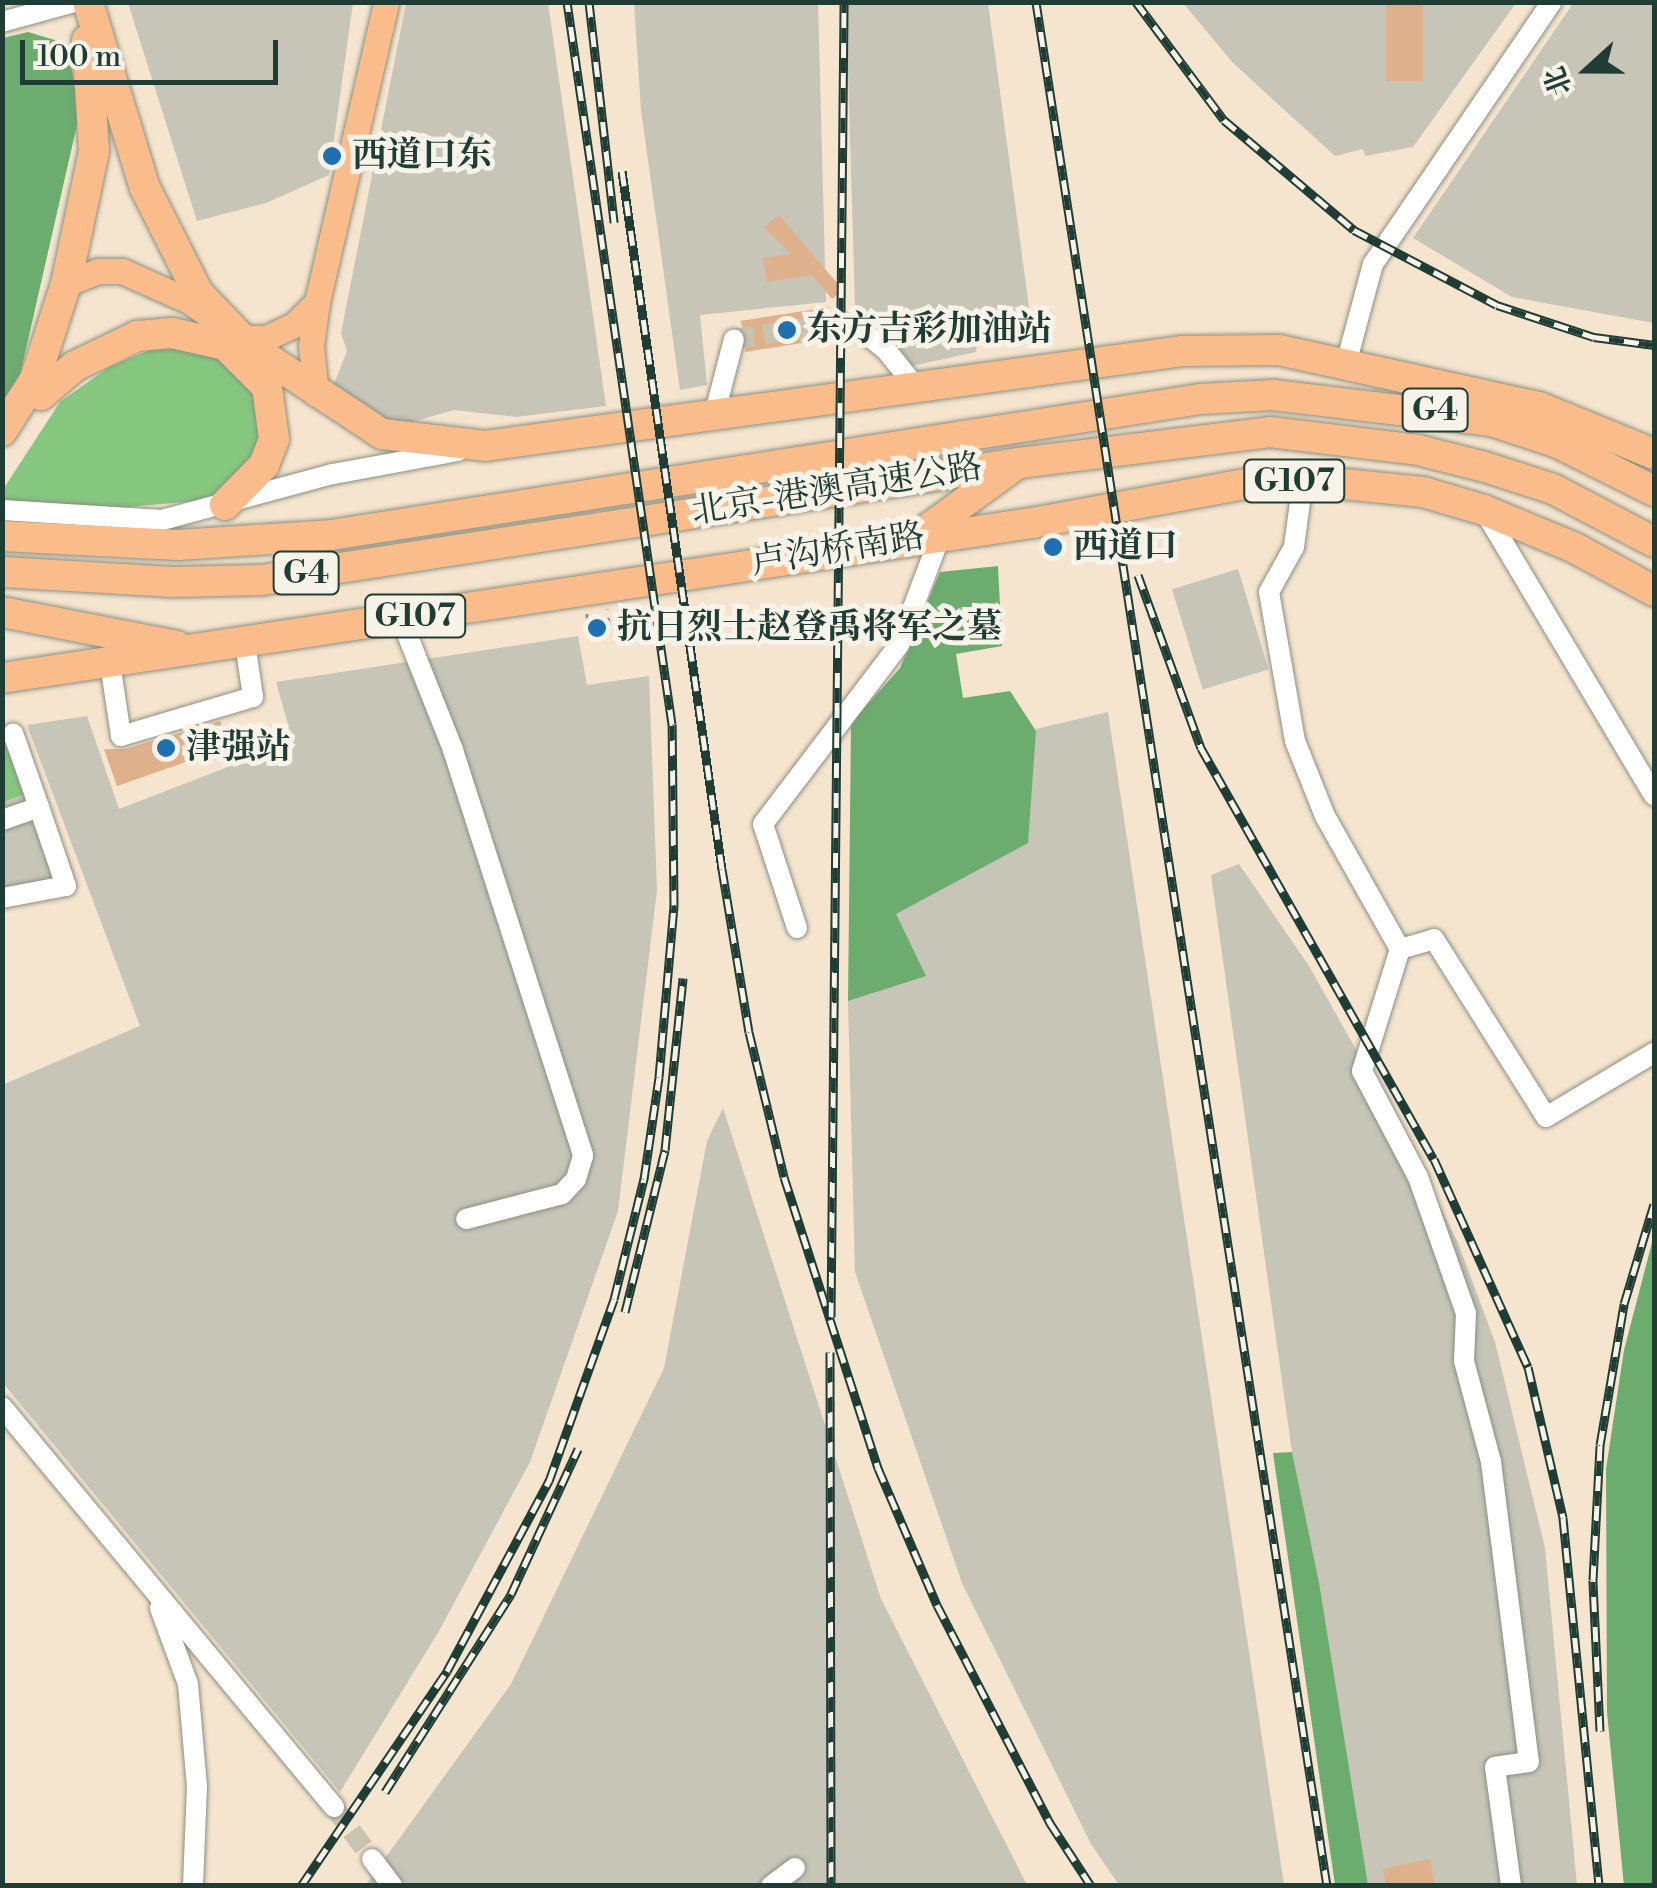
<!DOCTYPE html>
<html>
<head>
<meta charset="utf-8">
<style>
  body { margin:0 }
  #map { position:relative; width:1657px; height:1888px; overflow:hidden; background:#f5e4ce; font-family:"Libre Bodoni","Noto Serif SC",serif }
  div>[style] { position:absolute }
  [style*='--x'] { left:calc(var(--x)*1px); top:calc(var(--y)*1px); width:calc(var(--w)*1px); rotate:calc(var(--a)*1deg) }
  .industrial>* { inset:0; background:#c6c5b8; transform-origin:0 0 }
  .green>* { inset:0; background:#86c780 }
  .forest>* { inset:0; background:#6cac6e }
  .building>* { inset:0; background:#dfb08c; transform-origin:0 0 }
  .minor-tunnel>* { height:20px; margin-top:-10px; transform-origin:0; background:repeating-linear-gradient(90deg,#cac3af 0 20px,transparent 0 30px) }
  .path>* { height:2.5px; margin-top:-1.25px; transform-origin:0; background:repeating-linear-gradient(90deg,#8a9081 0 8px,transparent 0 16px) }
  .roads { filter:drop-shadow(0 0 2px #8a9081) drop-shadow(0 0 2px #8a9081) }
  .minor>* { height:20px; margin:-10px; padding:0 10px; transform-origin:10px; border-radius:10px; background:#fff }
  .major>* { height:25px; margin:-12.5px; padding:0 12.5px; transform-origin:12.5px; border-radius:12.5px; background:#fabc8b }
  .highway>* { height:30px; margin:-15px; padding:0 15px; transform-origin:15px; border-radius:15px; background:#fabc8b }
  .rail>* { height:9px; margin-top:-4.5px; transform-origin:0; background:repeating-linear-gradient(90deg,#f7f3e8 0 15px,#1f3d34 0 30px); box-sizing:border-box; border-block:2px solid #1f3d34 }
  .dots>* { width:28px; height:28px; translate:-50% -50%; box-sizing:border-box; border:5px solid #f7f3e8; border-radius:50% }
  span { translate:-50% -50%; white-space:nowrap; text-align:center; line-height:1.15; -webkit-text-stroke:10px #f7f3e8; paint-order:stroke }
  .shield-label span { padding:2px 8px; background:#f7f3e8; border:2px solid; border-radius:8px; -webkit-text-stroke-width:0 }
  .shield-label { font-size:32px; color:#1f3d34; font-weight:700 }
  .poi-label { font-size:35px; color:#1f3d34; font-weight:700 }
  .left { translate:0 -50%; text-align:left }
  .street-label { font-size:35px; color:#1f3d34 }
  .frame { position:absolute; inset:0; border:5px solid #1f3d34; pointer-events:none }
  .north { position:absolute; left:1537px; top:20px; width:100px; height:100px; -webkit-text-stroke:8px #f7f3e8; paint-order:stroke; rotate:249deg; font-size:28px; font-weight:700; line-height:40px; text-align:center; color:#1f3d34 }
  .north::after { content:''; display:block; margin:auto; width:35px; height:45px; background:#1f3d34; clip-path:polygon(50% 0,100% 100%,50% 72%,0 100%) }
  .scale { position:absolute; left:20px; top:40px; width:258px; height:45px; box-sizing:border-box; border:5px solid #1f3d34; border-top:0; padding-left:12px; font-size:30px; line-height:35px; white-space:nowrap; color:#1f3d34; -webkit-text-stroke:8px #f7f3e8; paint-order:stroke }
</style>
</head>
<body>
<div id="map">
  <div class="industrial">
    <div style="clip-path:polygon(1574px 2px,1654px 3px,1654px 323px,1512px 297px,1413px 238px)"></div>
    <div style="clip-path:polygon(128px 3px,353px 3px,329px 175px,266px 203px,197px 221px)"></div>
    <div style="clip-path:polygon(406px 3px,548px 3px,606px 406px,516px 417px,454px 410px,405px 424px,372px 419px,345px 401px,334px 384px,347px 351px,341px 333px)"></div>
    <div style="clip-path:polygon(634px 3px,818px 3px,826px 302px,700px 315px,707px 385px,680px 390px,641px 110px)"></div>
    <div style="clip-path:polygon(846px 3px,988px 3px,1031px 322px,979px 331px,976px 352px,912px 366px,884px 327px,855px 305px)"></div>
    <div style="clip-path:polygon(1183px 3px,1516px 3px,1413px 147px,1365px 156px,1363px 149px,1335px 156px,1233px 63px)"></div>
    <div style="left:1238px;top:569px;width:105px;height:69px;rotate:73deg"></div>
    <div style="clip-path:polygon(578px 636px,587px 685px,649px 676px,657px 890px,618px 1211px,530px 1462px,439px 1631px,340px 1792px,3px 1383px,2px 1085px,140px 1026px,27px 725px,87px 716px,119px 809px,293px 742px,276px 682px)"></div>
    <div style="clip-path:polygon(1108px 712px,1284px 1885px,1119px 1885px,1091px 1844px,962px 1583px,855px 1272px,848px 1001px,925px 975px,895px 914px,1027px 843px,1036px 729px)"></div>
    <div style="clip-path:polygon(15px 724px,73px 890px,2px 908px,2px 726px)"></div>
    <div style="clip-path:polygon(1239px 864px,1309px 966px,1408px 1142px,1458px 1243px,1495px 1342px,1545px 1548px,1577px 1885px,1368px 1885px,1292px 1452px,1211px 875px)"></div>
    <div style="clip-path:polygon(723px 1108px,881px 1599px,1027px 1885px,365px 1886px,511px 1684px,664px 1368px,707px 1141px)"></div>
  </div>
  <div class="green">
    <div style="clip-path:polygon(195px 346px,241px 367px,266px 402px,261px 458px,219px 499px,3px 518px,2px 491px,60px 402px,109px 367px,152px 349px)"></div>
    <div style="clip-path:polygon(7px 746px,24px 794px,3px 802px,2px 747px)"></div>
  </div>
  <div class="forest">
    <div style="clip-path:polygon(28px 32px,68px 44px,79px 116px,18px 384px,3px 405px,3px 38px)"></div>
    <div style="clip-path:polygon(998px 566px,1002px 646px,956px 654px,963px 698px,1010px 691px,1036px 731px,1028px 843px,896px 914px,926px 976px,848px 1001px,851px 723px,900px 668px,940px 572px)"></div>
    <div style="clip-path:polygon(1654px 1235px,1654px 1885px,1624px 1886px,1607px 1712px,1606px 1469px,1624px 1350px)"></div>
    <div style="clip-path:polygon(1292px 1452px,1319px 1583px,1368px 1885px,1335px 1885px,1273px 1453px)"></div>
  </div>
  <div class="building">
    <div style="left:1386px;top:2px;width:37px;height:79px"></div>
    <div style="clip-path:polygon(779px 215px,843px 290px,832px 299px,812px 275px,767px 282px,763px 258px,791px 254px,764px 227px)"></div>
    <div style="clip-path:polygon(830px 307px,824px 325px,834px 338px,745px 352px,747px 336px,740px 321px)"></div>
    <div style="clip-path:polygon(220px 721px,229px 747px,117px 786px,104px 749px,125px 749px)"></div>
    <div style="clip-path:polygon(1430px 1859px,1435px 1886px,1386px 1886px,1383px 1869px)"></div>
  </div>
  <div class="minor-tunnel">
    <div style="--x:734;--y:339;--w:105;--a:-8.7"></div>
    <div style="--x:334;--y:1807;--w:64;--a:53.8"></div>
  </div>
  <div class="path">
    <div style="--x:587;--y:614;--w:15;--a:82"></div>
    <div style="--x:589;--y:629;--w:20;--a:-9"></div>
    <div style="--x:609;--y:626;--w:17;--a:-97"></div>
  </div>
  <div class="roads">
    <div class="minor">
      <div style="--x:2;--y:22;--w:75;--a:-15.5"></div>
      <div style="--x:838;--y:323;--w:25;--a:18"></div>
      <div style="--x:862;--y:331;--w:31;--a:38"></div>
      <div style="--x:886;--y:350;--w:46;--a:51.1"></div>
      <div style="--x:1346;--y:364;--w:104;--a:-74.9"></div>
      <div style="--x:1373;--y:264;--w:317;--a:-55.7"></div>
      <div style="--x:715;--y:412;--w:75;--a:-75.4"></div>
      <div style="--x:1303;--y:480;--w:68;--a:97.7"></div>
      <div style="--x:1294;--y:547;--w:51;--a:119.1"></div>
      <div style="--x:1269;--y:592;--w:151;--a:80.1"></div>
      <div style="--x:1295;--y:741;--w:81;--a:68.2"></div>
      <div style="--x:1325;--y:816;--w:153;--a:60.6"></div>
      <div style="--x:1400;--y:949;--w:128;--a:107.3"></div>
      <div style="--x:1362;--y:1071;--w:120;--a:62.2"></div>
      <div style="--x:1418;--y:1177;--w:144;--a:70.6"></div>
      <div style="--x:1466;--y:1313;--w:48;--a:92.4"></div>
      <div style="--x:1464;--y:1361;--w:105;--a:75"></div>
      <div style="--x:1491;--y:1462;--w:302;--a:82.8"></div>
      <div style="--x:1529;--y:1762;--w:34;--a:172"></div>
      <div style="--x:1495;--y:1767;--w:120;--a:82.3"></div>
      <div style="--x:2;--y:510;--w:160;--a:3.6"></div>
      <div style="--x:162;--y:520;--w:177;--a:-15.1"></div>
      <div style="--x:333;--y:474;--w:127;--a:-10.4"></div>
      <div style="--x:1485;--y:512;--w:330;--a:59.2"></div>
      <div style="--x:401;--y:619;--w:141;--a:68.3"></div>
      <div style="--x:453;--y:750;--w:426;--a:72.2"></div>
      <div style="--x:583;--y:1156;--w:24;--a:107"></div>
      <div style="--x:576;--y:1179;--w:21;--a:133"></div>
      <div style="--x:562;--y:1194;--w:99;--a:165.4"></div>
      <div style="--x:110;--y:663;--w:74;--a:81.4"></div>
      <div style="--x:121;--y:736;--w:138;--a:-16.5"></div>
      <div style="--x:253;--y:697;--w:55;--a:-98.4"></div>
      <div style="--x:2;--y:820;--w:39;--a:-19"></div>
      <div style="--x:39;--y:807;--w:78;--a:-109.4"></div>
      <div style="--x:2;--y:898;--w:65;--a:-10.6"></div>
      <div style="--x:66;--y:886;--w:83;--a:-108.9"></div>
      <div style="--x:797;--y:928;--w:109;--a:-108.1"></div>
      <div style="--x:763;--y:824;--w:225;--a:-52.8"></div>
      <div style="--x:899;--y:645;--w:119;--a:-69.3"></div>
      <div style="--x:1400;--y:949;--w:35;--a:-16"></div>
      <div style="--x:1434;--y:939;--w:210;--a:57.8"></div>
      <div style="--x:1546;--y:1117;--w:126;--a:-30.7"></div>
      <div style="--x:2;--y:1407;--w:520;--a:50.31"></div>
      <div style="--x:160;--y:1608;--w:81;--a:69.8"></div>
      <div style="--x:188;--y:1684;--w:102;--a:85"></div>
      <div style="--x:197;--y:1786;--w:100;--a:92.3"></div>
      <div style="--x:372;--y:1859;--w:34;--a:53"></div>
      <div style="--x:771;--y:1886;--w:30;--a:-37"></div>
    </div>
    <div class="major">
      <div style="--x:66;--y:284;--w:35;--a:-22"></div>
      <div style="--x:99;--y:271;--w:23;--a:0"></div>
      <div style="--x:122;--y:271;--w:73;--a:24.1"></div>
      <div style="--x:189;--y:301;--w:65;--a:34.9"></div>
      <div style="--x:242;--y:338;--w:24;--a:0"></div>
      <div style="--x:266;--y:338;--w:31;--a:-25"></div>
      <div style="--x:294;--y:325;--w:33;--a:-45"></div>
      <div style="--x:316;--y:394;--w:48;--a:-95.9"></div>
      <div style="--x:311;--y:346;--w:44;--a:-82.2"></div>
      <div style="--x:317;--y:302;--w:308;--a:-77"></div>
    </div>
    <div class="highway">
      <div style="--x:88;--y:2;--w:195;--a:73"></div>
      <div style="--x:145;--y:188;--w:118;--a:63.2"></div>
      <div style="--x:198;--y:293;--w:74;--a:46.1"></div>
      <div style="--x:249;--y:346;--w:159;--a:33.5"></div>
      <div style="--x:382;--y:434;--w:104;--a:6.6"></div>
      <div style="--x:485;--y:446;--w:703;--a:-7.76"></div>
      <div style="--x:1182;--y:351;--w:97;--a:-0.6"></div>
      <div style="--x:1279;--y:350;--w:266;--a:12.4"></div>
      <div style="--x:1539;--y:407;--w:124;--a:22.2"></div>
      <div style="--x:41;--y:395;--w:45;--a:-40.5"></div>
      <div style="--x:75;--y:366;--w:69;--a:-25.8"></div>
      <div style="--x:137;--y:336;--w:35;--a:-5"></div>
      <div style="--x:172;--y:333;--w:54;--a:12.8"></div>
      <div style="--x:225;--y:345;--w:59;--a:45"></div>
      <div style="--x:267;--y:387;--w:52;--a:82.3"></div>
      <div style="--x:274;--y:439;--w:28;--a:111"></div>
      <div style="--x:264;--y:465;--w:56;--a:134.3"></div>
      <div style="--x:2;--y:431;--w:62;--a:-57.6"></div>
      <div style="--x:35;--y:379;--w:100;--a:-71.9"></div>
      <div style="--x:66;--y:284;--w:136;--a:-78.1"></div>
      <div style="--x:94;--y:151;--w:111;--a:-93.6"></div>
      <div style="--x:2;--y:536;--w:176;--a:2.9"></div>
      <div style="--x:178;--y:545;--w:153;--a:-3.7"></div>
      <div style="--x:331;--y:535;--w:880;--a:-8.89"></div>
      <div style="--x:1200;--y:399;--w:73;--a:-3.1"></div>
      <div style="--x:1273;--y:395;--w:221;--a:6.8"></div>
      <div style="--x:1492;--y:421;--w:70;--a:18.4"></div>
      <div style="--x:1558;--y:443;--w:107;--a:26.6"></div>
      <div style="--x:918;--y:536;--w:119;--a:-36.1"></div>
      <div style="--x:2;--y:572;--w:172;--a:3.3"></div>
      <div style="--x:174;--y:582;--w:88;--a:-1.3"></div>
      <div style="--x:262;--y:580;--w:766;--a:-8.79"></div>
      <div style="--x:1019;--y:463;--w:253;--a:-7"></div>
      <div style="--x:1270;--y:432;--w:149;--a:6.9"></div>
      <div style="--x:1418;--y:450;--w:69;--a:14.2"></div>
      <div style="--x:1485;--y:467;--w:71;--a:17.9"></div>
      <div style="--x:1553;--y:489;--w:114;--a:27.7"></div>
      <div style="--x:2;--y:612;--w:178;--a:11"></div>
      <div style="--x:2;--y:678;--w:1042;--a:-8.56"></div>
      <div style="--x:1032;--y:523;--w:222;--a:-10.4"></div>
      <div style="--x:1250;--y:483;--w:53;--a:-3.2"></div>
      <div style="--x:1303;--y:480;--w:121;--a:5.7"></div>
      <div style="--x:1423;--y:492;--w:64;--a:16.4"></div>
      <div style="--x:1484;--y:510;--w:99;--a:22.7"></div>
      <div style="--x:1575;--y:548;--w:90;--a:28.6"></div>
    </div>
  </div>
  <div class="rail">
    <div style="--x:589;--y:2;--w:222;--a:83.5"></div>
    <div style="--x:1036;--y:2;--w:1906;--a:81.22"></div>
    <div style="--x:1136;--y:2;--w:147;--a:53.3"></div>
    <div style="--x:1224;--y:120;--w:170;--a:40.2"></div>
    <div style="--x:1354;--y:230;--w:161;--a:27.7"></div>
    <div style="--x:1497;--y:305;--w:102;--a:18.3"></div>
    <div style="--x:1594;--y:337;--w:61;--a:7.6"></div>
    <div style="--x:622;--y:171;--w:705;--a:81.85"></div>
    <div style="--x:722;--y:869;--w:165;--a:80.6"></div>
    <div style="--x:749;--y:1032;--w:149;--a:76.4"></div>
    <div style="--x:784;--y:1177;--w:306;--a:72.1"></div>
    <div style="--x:878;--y:1468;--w:149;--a:66.7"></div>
    <div style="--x:937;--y:1605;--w:246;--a:62.6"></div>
    <div style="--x:1050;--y:1823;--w:75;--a:56.9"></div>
    <div style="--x:1138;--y:575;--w:184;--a:70"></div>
    <div style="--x:1201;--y:748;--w:472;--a:60.5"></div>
    <div style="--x:1434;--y:1159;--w:228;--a:65.7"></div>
    <div style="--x:1528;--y:1367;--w:155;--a:76.9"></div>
    <div style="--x:1563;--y:1518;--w:370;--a:84.4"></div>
    <div style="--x:625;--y:1312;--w:167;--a:-76.1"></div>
    <div style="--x:665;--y:1150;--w:173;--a:-84"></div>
    <div style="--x:831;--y:1317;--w:1315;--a:-89.43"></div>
    <div style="--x:830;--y:1352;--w:534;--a:89.89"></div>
    <div style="--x:1600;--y:1731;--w:151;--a:-92.7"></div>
    <div style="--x:1593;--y:1580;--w:135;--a:-87"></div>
    <div style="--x:1600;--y:1445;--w:143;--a:-80.3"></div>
    <div style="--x:1624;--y:1304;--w:104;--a:-73.3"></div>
    <div style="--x:385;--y:1792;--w:235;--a:-57.5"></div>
    <div style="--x:511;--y:1594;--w:160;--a:-65.2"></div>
    <div style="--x:301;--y:1886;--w:260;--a:-55.8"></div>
    <div style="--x:447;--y:1671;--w:216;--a:-61.8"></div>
    <div style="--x:549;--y:1481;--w:193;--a:-70.3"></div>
    <div style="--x:614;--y:1299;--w:124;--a:-76"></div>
    <div style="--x:644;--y:1179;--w:103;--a:-81.6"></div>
    <div style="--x:659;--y:1077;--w:173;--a:-85"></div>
    <div style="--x:674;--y:905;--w:181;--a:-90.6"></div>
    <div style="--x:672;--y:724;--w:730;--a:-98.27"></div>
  </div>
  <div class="dots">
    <div style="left:332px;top:156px;background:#1f6fb2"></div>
    <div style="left:787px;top:330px;background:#1f6fb2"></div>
    <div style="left:1053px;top:547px;background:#1f6fb2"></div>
    <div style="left:597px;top:628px;background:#1f6fb2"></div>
    <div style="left:166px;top:748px;background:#1f6fb2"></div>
  </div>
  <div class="shield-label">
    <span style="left:1435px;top:410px">G4</span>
    <span style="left:1294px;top:481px">G107</span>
    <span style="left:306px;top:573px">G4</span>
    <span style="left:415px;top:616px">G107</span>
  </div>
  <div class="poi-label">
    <span class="left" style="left:352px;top:156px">西道口东</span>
    <span class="left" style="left:807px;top:330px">东方吉彩加油站</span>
    <span class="left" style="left:1073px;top:547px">西道口</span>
    <span class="left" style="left:617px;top:628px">抗日烈士赵登禹将军之墓</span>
    <span class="left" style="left:186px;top:748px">津强站</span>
  </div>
  <div class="street-label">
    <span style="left:837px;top:490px;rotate:-9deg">北京-港澳高速公路</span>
    <span style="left:838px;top:550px;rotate:-9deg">卢沟桥南路</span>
  </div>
  <div class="frame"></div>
  <div class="north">北</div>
  <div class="scale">100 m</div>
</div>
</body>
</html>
